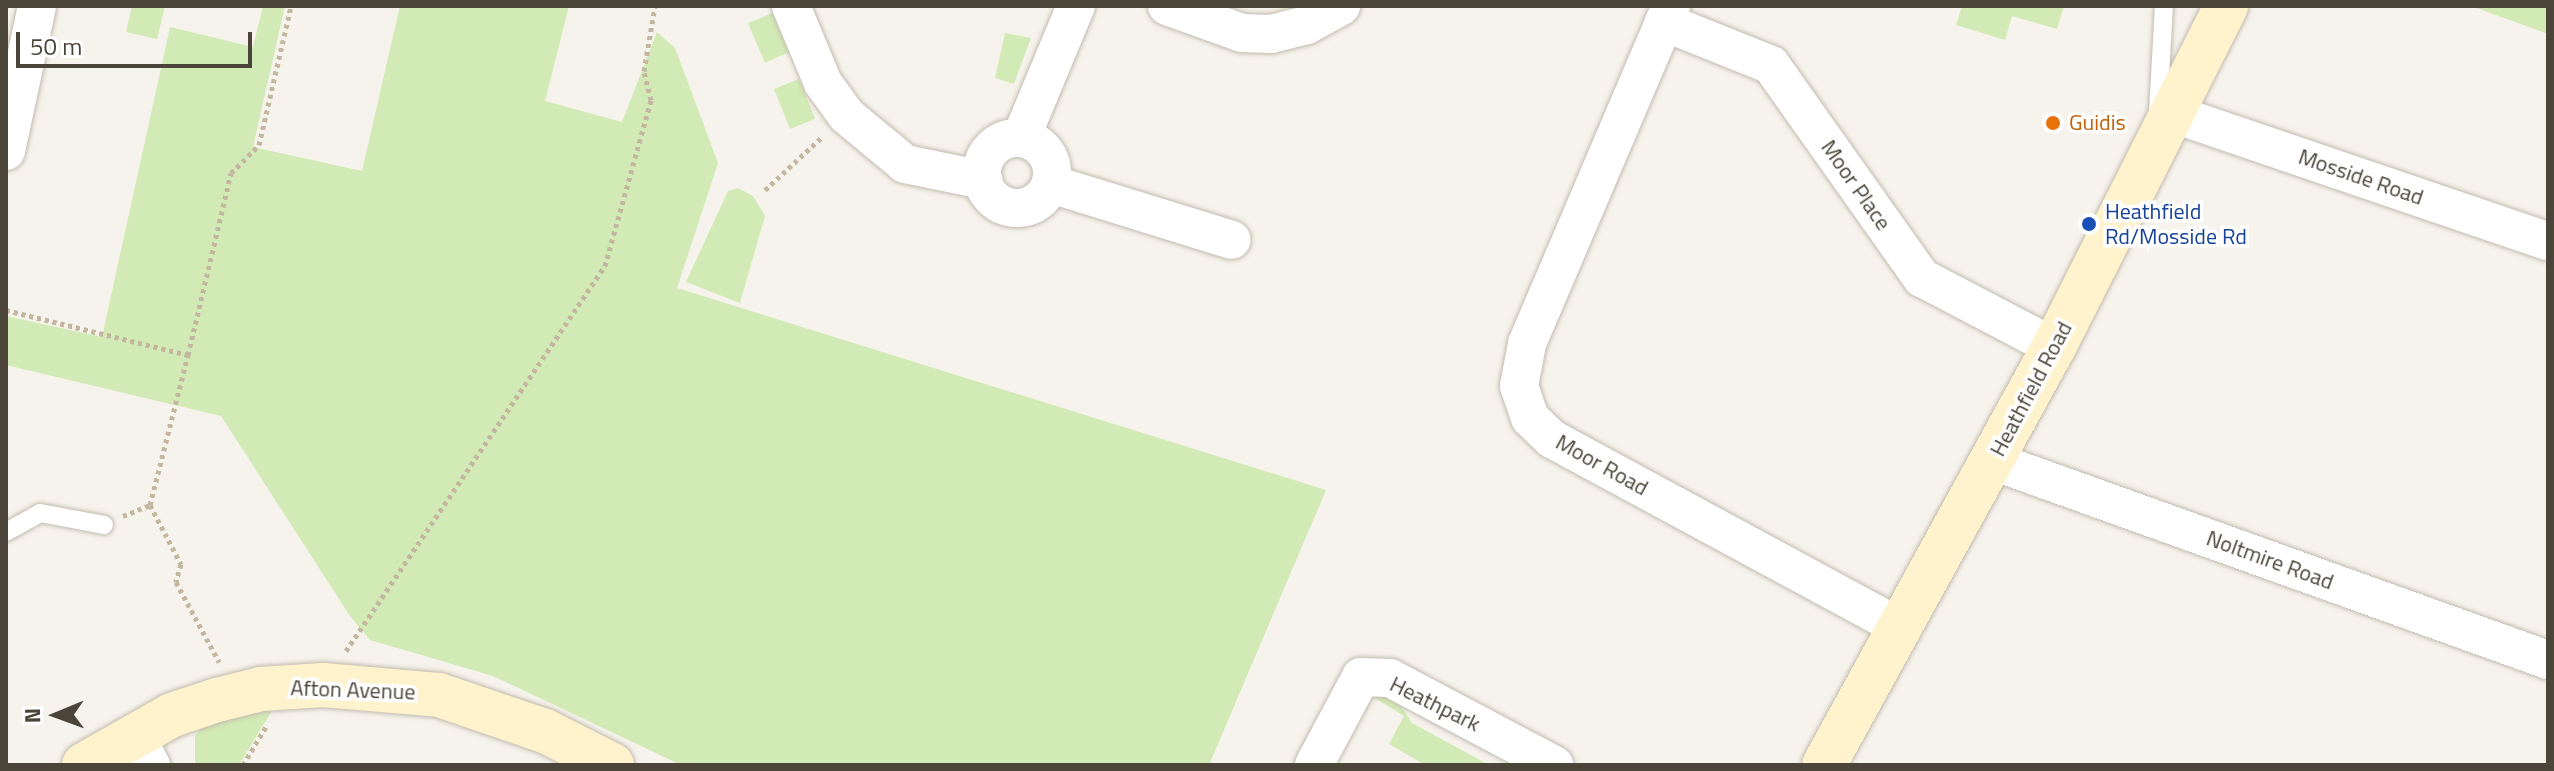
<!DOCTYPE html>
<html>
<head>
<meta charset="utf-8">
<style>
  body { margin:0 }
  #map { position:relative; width:2554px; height:771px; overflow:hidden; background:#f6f3ec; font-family:"Titillium Web",sans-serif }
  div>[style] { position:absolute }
  .green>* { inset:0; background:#d2eab5; transform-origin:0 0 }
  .path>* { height:5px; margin-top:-2.5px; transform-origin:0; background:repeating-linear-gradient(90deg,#c4b79f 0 4px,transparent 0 8px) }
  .roads { filter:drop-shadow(0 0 2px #c2bbae) drop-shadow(0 0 2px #c2bbae) }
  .lane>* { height:18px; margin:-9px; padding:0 9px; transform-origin:9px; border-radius:9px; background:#fff }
  .street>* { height:38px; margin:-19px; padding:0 19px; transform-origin:19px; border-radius:19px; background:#fff }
  .street>.ring { margin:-19px; padding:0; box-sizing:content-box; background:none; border:38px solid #fff; border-radius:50% }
  .secondary>* { height:44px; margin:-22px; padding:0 22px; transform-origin:22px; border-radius:22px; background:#fff3cd }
  .dots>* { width:22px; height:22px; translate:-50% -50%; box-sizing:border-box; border:4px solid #fff; border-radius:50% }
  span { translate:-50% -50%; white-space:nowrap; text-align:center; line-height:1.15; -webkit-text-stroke:7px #fff; paint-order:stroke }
  .food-label { font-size:22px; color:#c56008 }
  .left { translate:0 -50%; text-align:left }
  .street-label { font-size:22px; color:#4b4439 }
  .transit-label { font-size:22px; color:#164399 }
  .frame { position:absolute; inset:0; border:8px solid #4b4439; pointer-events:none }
  .north { position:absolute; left:16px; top:675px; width:80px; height:80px; -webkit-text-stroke:6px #fff; paint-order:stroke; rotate:269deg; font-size:22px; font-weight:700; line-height:32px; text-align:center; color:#4b4439 }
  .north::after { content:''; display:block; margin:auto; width:28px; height:36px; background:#4b4439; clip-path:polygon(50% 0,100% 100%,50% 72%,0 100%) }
  .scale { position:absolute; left:16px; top:32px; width:236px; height:36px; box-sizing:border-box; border:4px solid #4b4439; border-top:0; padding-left:10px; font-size:24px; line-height:28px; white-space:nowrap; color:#4b4439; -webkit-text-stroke:6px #fff; paint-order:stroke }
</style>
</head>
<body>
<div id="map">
  <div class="green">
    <i style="clip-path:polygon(132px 6px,165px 6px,157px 39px,126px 32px)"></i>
    <i style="clip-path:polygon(263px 6px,285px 6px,253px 147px,362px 171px,400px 6px,569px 6px,545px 101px,622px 122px,657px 32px,675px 48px,718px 163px,677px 288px,1326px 490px,1209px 765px,681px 765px,493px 676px,370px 640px,350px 616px,221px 416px,6px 365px,6px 316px,102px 337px,170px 27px,253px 47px)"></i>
    <i style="clip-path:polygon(1962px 6px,2064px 6px,2057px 29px,2012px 16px,2005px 40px,1956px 25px)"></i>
    <i style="clip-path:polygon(2471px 6px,2548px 6px,2548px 34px)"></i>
    <i style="left:772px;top:13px;width:43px;height:26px;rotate:67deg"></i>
    <i style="clip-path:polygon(1005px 33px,1031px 38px,1014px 84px,995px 78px)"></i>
    <i style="left:799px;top:79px;width:43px;height:27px;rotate:68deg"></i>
    <i style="clip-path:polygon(738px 188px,753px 196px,765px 216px,740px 303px,686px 282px,728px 191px)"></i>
    <i style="clip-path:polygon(1373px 697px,1384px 697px,1401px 706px,1412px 723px,1489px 765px,1425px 765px,1389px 744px,1404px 716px)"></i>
    <i style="clip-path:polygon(276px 704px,239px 765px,195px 765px,195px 736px,205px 722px)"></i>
  </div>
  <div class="path">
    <i style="left:765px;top:190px;width:78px;rotate:-42.9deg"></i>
    <i style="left:6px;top:310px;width:187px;rotate:13.9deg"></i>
    <i style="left:188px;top:355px;width:187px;rotate:-76.7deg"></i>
    <i style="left:231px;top:173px;width:40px;rotate:-45deg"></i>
    <i style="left:259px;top:145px;width:143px;rotate:-77deg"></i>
    <i style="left:150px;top:505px;width:155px;rotate:-75.8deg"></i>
    <i style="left:123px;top:516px;width:29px;rotate:-22deg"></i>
    <i style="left:150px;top:505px;width:67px;rotate:62.3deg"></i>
    <i style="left:181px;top:564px;width:19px;rotate:106deg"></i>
    <i style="left:176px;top:582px;width:91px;rotate:61.7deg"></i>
    <i style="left:346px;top:651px;width:464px;rotate:-56.1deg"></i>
    <i style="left:605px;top:266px;width:172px;rotate:-74.5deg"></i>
    <i style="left:651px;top:100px;width:30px;rotate:-104deg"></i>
    <i style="left:644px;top:71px;width:66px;rotate:-80.4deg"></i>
    <i style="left:243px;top:765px;width:47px;rotate:-59deg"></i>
  </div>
  <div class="roads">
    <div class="lane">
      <i style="left:2158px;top:112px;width:106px;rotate:-86.8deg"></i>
      <i style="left:6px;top:532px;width:39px;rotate:-29deg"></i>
      <i style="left:40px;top:513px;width:65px;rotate:10.6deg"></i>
    </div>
    <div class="street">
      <i style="left:791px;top:6px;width:83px;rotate:67.4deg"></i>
      <i style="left:823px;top:83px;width:39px;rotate:54deg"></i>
      <i style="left:846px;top:115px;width:77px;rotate:39.7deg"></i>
      <i style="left:905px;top:164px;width:80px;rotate:11.6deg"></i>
      <i style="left:1167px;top:6px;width:80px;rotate:19.8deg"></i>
      <i style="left:1242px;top:33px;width:29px;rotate:2deg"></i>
      <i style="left:1271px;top:34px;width:37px;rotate:-14deg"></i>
      <i style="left:1307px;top:25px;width:39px;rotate:-29deg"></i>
      <i style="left:1671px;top:6px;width:367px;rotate:113.1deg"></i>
      <i style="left:1527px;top:344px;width:43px;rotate:100.8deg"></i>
      <i style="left:1519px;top:386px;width:34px;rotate:71deg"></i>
      <i style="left:1530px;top:418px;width:30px;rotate:44deg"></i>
      <i style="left:1552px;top:439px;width:396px;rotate:28.4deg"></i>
      <i style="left:1664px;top:22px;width:115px;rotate:21.9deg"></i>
      <i style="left:1771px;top:65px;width:261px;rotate:54.7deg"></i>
      <i style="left:1922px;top:278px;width:149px;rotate:27.6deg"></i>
      <i style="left:2174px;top:114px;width:395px;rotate:18.8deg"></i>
      <i style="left:1021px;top:138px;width:143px;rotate:-67.4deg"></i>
      <i class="ring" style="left:982px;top:138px;width:32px;height:32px"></i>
      <i style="left:6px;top:151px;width:148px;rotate:-77.9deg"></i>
      <i style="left:1051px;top:184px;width:189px;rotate:17.2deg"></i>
      <i style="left:1993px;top:461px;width:590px;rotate:19.73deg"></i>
      <i style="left:135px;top:734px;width:35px;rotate:63deg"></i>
      <i style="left:1314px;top:765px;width:100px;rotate:-61.9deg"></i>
      <i style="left:1361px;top:677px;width:29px;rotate:2deg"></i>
      <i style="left:1390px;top:678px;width:186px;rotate:27.9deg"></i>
    </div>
    <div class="secondary">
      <i style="left:84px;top:765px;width:101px;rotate:-29.6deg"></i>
      <i style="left:172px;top:715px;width:47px;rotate:-18.4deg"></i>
      <i style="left:217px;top:700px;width:45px;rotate:-14deg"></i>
      <i style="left:261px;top:689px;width:62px;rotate:-3.7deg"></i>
      <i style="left:323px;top:685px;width:116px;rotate:4.9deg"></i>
      <i style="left:439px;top:695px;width:112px;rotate:18.8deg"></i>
      <i style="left:545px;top:731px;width:75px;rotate:26.9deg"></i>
      <i style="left:1824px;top:765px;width:477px;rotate:-61.2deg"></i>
      <i style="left:2054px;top:347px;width:382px;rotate:-63.2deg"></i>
    </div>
  </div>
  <div class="dots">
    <i style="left:2053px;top:123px;background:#e8710a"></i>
    <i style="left:2089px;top:224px;background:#1a4fb4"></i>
  </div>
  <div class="food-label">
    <span class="left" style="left:2069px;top:123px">Guidis</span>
  </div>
  <div class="street-label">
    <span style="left:2361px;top:177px;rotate:19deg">Mosside Road</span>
    <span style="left:1856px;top:185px;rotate:55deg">Moor Place</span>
    <span style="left:2031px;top:389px;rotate:-62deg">Heathfield Road</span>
    <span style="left:1602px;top:465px;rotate:29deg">Moor Road</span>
    <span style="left:2270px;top:560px;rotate:20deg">Noltmire Road</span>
    <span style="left:353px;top:690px;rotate:2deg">Afton Avenue</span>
    <span style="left:1435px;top:704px;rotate:26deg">Heathpark</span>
  </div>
  <div class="transit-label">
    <span class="left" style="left:2105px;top:224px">Heathfield<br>Rd/Mosside Rd</span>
  </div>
  <div class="frame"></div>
  <div class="north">N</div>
  <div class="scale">50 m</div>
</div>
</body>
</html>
